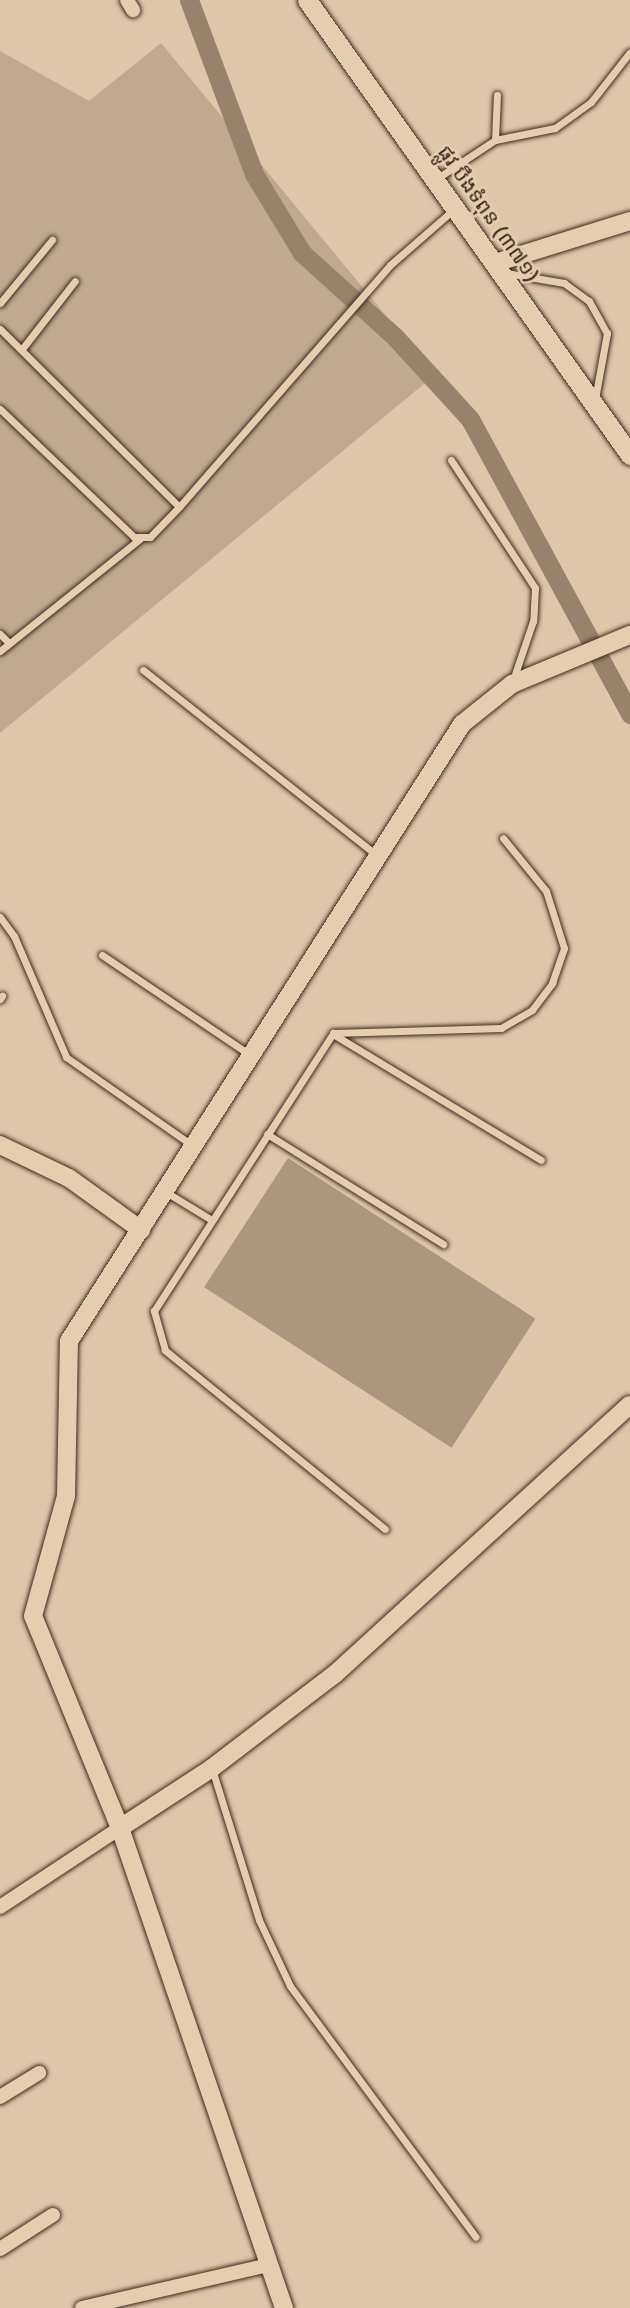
<!DOCTYPE html>
<html>
<head>
<meta charset="utf-8">
<style>
  body { margin:0 }
  #map { position:relative; width:630px; height:2308px; overflow:hidden; background:#dec7a8; font-family:"Balsamiq Sans","Noto Sans Khmer",sans-serif }
  div>[style] { position:absolute }
  .green>* { inset:0; background:#c0aa8f }
  .canal>* { height:19px; margin:-9.5px; padding:0 9.5px; transform-origin:9.5px; border-radius:9.5px; background:#97836c }
  .building>* { inset:0; background:#ab977e; transform-origin:0 0 }
  .roads { filter:drop-shadow(0 0 2px #3b2a1e) drop-shadow(0 0 2px #3b2a1e) }
  .service>* { height:7px; margin:-3.5px; padding:0 3.5px; transform-origin:3.5px; border-radius:3.5px; background:#e5ceae }
  .minor>* { height:14px; margin:-7px; padding:0 7px; transform-origin:7px; border-radius:7px; background:#e5ceae }
  .tertiary>* { height:18px; margin:-9px; padding:0 9px; transform-origin:9px; border-radius:9px; background:#e5ceae }
  .secondary>* { height:19px; margin:-9.5px; padding:0 9.5px; transform-origin:9.5px; border-radius:9.5px; background:#e5ceae }
  span { translate:-50% -50%; white-space:nowrap; text-align:center; line-height:1.15; -webkit-text-stroke:5px #e5ceae; paint-order:stroke }
  .street-label { font-size:21px; color:#3b2a1e }
</style>
</head>
<body>
<div id="map">
  <div class="green">
    <i style="clip-path:polygon(161px 43px,435px 375px,0 733px,0 51px,89px 101px)"></i>
  </div>
  <div class="canal">
    <i style="left:189px;top:0;width:186px;rotate:69.5deg"></i>
    <i style="left:254px;top:174px;width:92px;rotate:58.7deg"></i>
    <i style="left:302px;top:253px;width:125px;rotate:42.1deg"></i>
    <i style="left:395px;top:337px;width:111px;rotate:47.6deg"></i>
    <i style="left:470px;top:419px;width:336px;rotate:61.5deg"></i>
  </div>
  <div class="building">
    <i style="left:288px;top:1158px;width:295px;height:154px;rotate:33deg"></i>
  </div>
  <div class="roads">
    <div class="service">
      <i style="left:495px;top:140px;width:45px;rotate:-87.5deg"></i>
      <i style="left:436px;top:179px;width:71px;rotate:-33.5deg"></i>
      <i style="left:495px;top:140px;width:61px;rotate:-11.3deg"></i>
      <i style="left:555px;top:128px;width:44px;rotate:-35.8deg"></i>
      <i style="left:591px;top:102px;width:63px;rotate:-52deg"></i>
      <i style="left:506px;top:273px;width:59px;rotate:9.8deg"></i>
      <i style="left:564px;top:283px;width:31px;rotate:36deg"></i>
      <i style="left:589px;top:301px;width:37px;rotate:61deg"></i>
      <i style="left:607px;top:333px;width:67px;rotate:100.3deg"></i>
      <i style="left:0;top:303px;width:82px;rotate:-50.5deg"></i>
      <i style="left:0;top:329px;width:252px;rotate:44.8deg"></i>
      <i style="left:179px;top:507px;width:321px;rotate:-48.9deg"></i>
      <i style="left:390px;top:265px;width:82px;rotate:-41.1deg"></i>
      <i style="left:22px;top:349px;width:86px;rotate:-52.1deg"></i>
      <i style="left:0;top:409px;width:185px;rotate:43.7deg"></i>
      <i style="left:134px;top:537px;width:16px"></i>
      <i style="left:150px;top:537px;width:42px;rotate:-46deg"></i>
      <i style="left:451px;top:460px;width:153px;rotate:56.7deg"></i>
      <i style="left:535px;top:588px;width:33px;rotate:93deg"></i>
      <i style="left:533px;top:621px;width:62px;rotate:108.7deg"></i>
      <i style="left:0;top:634px;width:13px;rotate:45deg"></i>
      <i style="left:0;top:651px;width:179px;rotate:-38.7deg"></i>
      <i style="left:143px;top:670px;width:298px;rotate:38.4deg"></i>
      <i style="left:0;top:917px;width:24px;rotate:54deg"></i>
      <i style="left:14px;top:936px;width:132px;rotate:66.7deg"></i>
      <i style="left:66px;top:1057px;width:155px;rotate:35deg"></i>
      <i style="left:102px;top:955px;width:177px;rotate:34deg"></i>
      <i style="left:0;top:999px;width:4px;rotate:-56deg"></i>
      <i style="left:333px;top:1034px;width:243px;rotate:31.2deg"></i>
      <i style="left:267px;top:1134px;width:208px;rotate:32deg"></i>
      <i style="left:166px;top:1192px;width:52px;rotate:31.5deg"></i>
      <i style="left:385px;top:1529px;width:284px;rotate:-140.9deg"></i>
      <i style="left:165px;top:1350px;width:41px;rotate:-105.8deg"></i>
      <i style="left:154px;top:1311px;width:331px;rotate:-57.2deg"></i>
      <i style="left:333px;top:1033px;width:168px;rotate:-1.7deg"></i>
      <i style="left:501px;top:1028px;width:36px;rotate:-30deg"></i>
      <i style="left:532px;top:1010px;width:34px;rotate:-53deg"></i>
      <i style="left:552px;top:983px;width:37px;rotate:-71deg"></i>
      <i style="left:564px;top:948px;width:60px;rotate:-107.5deg"></i>
      <i style="left:546px;top:891px;width:68px;rotate:-129.1deg"></i>
      <i style="left:212px;top:1769px;width:158px;rotate:72.7deg"></i>
      <i style="left:259px;top:1920px;width:73px;rotate:64.8deg"></i>
      <i style="left:290px;top:1986px;width:312px;rotate:53.5deg"></i>
    </div>
    <div class="minor">
      <i style="left:127px;top:0;width:12px;rotate:59deg"></i>
      <i style="left:0;top:1907px;width:144px;rotate:-33.4deg"></i>
      <i style="left:0;top:2097px;width:46px;rotate:-31.6deg"></i>
      <i style="left:0;top:2249px;width:63px;rotate:-32.7deg"></i>
      <i style="left:82px;top:2308px;width:191px;rotate:-13deg"></i>
    </div>
    <div class="tertiary">
      <i style="left:495px;top:263px;width:141px;rotate:-17.3deg"></i>
      <i style="left:0;top:1145px;width:76px;rotate:25.6deg"></i>
      <i style="left:69px;top:1178px;width:89px;rotate:35.8deg"></i>
      <i style="left:120px;top:1828px;width:110px;rotate:-33.1deg"></i>
      <i style="left:212px;top:1768px;width:155px;rotate:-37.4deg"></i>
      <i style="left:335px;top:1674px;width:399px;rotate:-42.4deg"></i>
      <i style="left:284px;top:2308px;width:507px;rotate:-108.86deg"></i>
      <i style="left:120px;top:1828px;width:229px;rotate:-112.3deg"></i>
      <i style="left:33px;top:1616px;width:124px;rotate:-74.6deg"></i>
      <i style="left:66px;top:1496px;width:155px;rotate:-88.9deg"></i>
      <i style="left:69px;top:1341px;width:732px;rotate:-57.5deg"></i>
      <i style="left:462px;top:724px;width:64px;rotate:-38.7deg"></i>
      <i style="left:512px;top:684px;width:128px;rotate:-22.6deg"></i>
    </div>
    <div class="secondary">
      <i style="left:307px;top:0;width:558px;rotate:54.63deg"></i>
    </div>
  </div>
  <div class="street-label">
    <span style="left:488px;top:214px;rotate:55deg">ផ្លូវ បឹងទំពុន (៣៧១)</span>
  </div>
</div>
</body>
</html>
